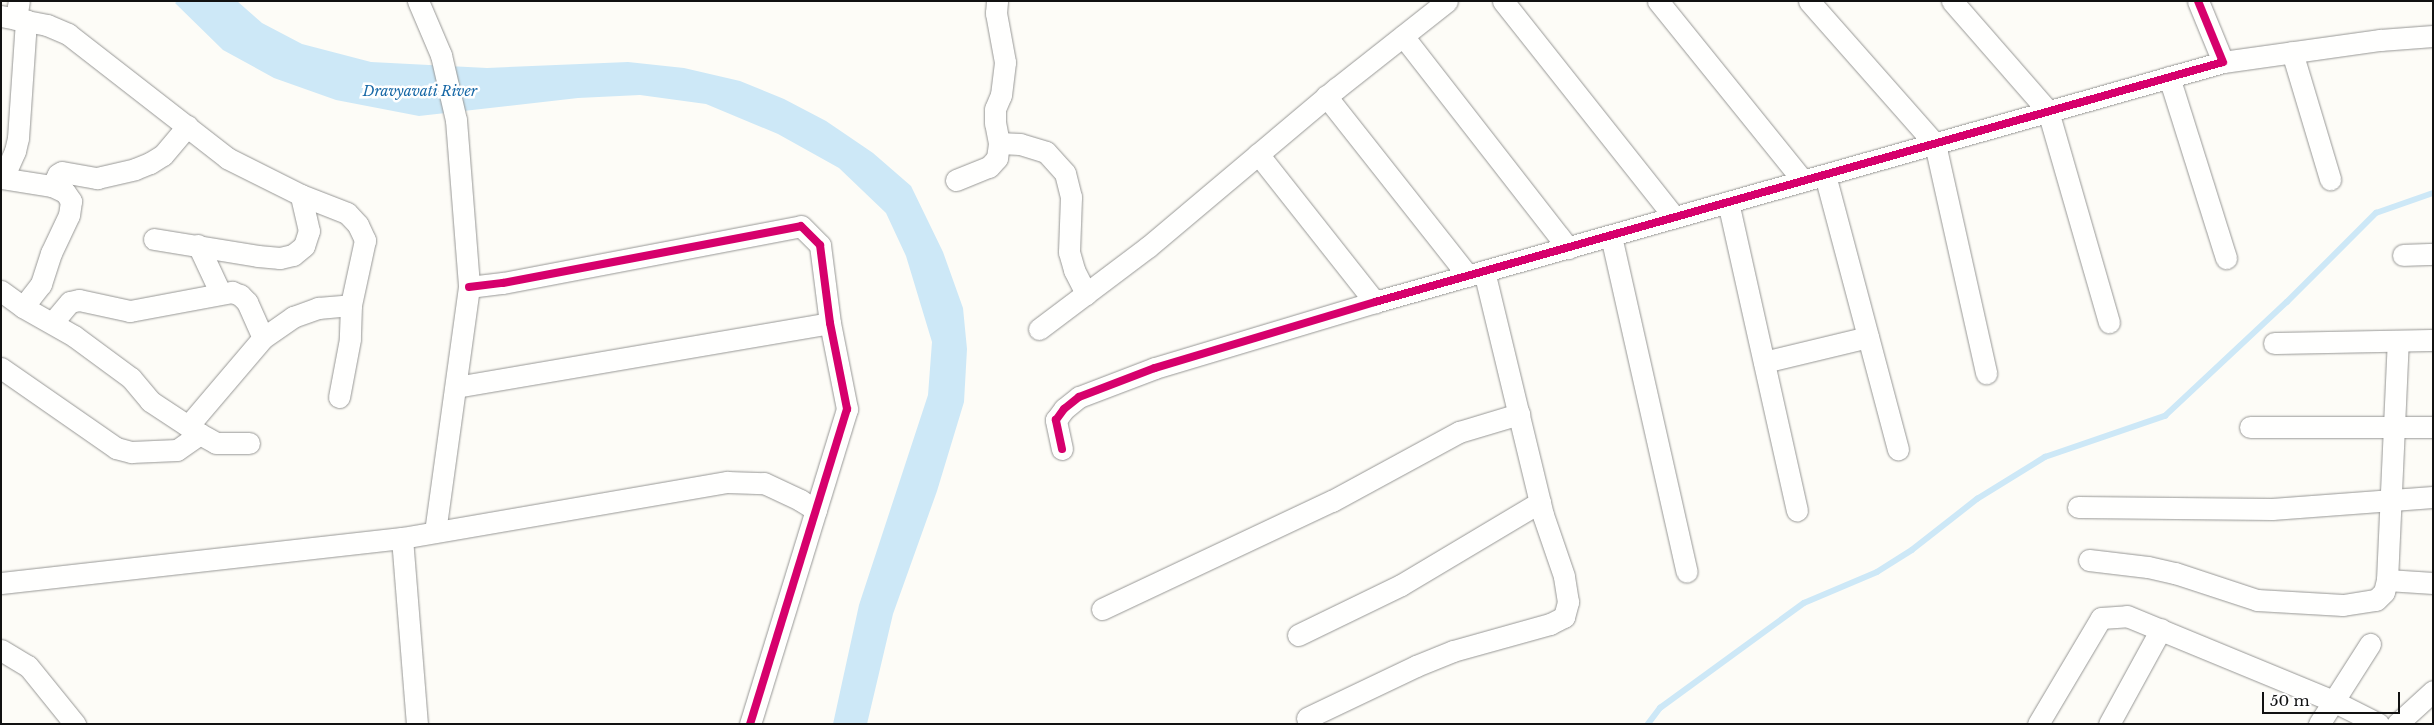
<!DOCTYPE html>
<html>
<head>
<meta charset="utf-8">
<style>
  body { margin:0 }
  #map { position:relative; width:2434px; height:725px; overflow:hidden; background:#fdfcf7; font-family:"Libre Baskerville",serif }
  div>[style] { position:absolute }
  .water>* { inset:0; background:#cde8f7 }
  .stream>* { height:5.5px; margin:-2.75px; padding:0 2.75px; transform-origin:2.75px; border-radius:2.75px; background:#cde8f7 }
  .roads { filter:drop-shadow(0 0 1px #979795) drop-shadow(0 0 1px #979795) }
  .street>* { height:21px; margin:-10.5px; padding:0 10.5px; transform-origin:10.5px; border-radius:10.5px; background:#fffffe }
  .cycleway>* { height:8px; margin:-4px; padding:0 4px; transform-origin:4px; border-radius:4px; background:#d6006c }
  span { translate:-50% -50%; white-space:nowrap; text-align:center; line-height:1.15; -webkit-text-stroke:5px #fff; paint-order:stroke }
  .water-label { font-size:14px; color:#1768a6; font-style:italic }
  .frame { position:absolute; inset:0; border:2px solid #111; pointer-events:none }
  .scale { position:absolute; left:2262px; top:692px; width:138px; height:22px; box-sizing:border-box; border:2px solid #111; border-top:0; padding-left:6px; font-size:15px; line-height:18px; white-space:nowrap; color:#111; -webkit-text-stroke:4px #fff; paint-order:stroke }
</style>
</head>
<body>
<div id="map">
  <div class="water">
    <i style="clip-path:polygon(178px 1px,237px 1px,262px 23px,302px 44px,371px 62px,487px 68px,628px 62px,684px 68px,740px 81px,784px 99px,826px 121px,873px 153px,911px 186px,943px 252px,963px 308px,967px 349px,964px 402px,937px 491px,893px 614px,867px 724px,833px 724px,859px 605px,928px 395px,932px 342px,906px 256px,886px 213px,839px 168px,778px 134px,706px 104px,640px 95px,578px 98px,419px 116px,336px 100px,274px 78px,223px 50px,175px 3px)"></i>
  </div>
  <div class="stream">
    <i style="left:1648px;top:724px;width:20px;rotate:-53deg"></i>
    <i style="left:1660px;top:708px;width:178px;rotate:-36.1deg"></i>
    <i style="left:1804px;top:603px;width:79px;rotate:-23deg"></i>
    <i style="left:1877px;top:572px;width:41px;rotate:-32.2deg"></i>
    <i style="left:1912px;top:550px;width:83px;rotate:-38.1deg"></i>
    <i style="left:1977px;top:499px;width:80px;rotate:-31.7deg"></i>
    <i style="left:2045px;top:457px;width:127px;rotate:-18.9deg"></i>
    <i style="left:2165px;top:416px;width:167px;rotate:-43.1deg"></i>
    <i style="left:2287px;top:302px;width:126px;rotate:-45deg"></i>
    <i style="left:2376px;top:213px;width:60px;rotate:-19.3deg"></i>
  </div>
  <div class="roads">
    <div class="street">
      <i style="left:418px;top:1px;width:59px;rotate:66.9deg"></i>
      <i style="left:441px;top:55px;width:67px;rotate:77deg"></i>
      <i style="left:456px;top:120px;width:168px;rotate:85.5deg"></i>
      <i style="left:469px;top:287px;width:247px;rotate:97.9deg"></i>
      <i style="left:1503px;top:1px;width:275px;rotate:51.6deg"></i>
      <i style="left:1658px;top:1px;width:231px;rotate:51.1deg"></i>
      <i style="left:1809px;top:1px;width:191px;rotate:48.6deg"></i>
      <i style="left:1935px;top:144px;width:235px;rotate:77.4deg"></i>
      <i style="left:1952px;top:1px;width:146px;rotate:48.9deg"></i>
      <i style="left:2048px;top:111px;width:220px;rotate:73.9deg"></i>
      <i style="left:1px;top:16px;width:47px;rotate:11.1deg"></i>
      <i style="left:47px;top:25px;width:23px;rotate:23deg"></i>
      <i style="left:68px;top:34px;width:202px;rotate:37.9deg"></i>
      <i style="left:227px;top:158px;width:83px;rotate:26.6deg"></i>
      <i style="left:301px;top:195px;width:49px;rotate:21.4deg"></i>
      <i style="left:347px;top:213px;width:16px;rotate:47deg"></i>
      <i style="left:358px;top:225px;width:17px;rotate:65deg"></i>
      <i style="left:365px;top:240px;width:66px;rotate:102.2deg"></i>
      <i style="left:351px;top:305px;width:34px;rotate:92deg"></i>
      <i style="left:350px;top:339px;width:59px;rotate:100.7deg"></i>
      <i style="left:16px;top:19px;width:18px;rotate:-81deg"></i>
      <i style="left:1403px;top:36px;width:269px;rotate:52.1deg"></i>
      <i style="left:2292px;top:52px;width:133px;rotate:73.3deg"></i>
      <i style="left:2223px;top:62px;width:159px;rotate:-8deg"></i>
      <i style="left:2380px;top:40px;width:53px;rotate:-4.3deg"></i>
      <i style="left:2169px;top:77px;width:190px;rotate:72.5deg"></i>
      <i style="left:1326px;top:96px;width:229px;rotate:51.7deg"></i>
      <i style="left:999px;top:143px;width:21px;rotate:3deg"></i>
      <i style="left:1020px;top:144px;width:27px;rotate:17deg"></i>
      <i style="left:1046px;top:152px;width:28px;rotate:48deg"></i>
      <i style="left:1065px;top:173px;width:25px;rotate:76deg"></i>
      <i style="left:1071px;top:197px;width:55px;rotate:92.1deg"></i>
      <i style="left:1069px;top:252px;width:19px;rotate:74deg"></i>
      <i style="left:1074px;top:270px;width:27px;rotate:63deg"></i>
      <i style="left:1258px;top:154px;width:189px;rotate:51.7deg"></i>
      <i style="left:1825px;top:175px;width:284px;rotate:75.1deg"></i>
      <i style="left:1px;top:178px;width:52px;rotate:8.9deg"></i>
      <i style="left:52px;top:186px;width:14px;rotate:25deg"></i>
      <i style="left:65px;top:192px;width:11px;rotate:56deg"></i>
      <i style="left:71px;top:201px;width:14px;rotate:98deg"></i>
      <i style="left:69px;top:215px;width:42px;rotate:115.3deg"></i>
      <i style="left:51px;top:253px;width:33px;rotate:108deg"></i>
      <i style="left:41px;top:284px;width:29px;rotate:128deg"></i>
      <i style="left:23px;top:307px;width:27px;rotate:-144deg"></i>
      <i style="left:3px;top:178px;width:30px;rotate:-66deg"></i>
      <i style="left:15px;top:151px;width:13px;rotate:-77deg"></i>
      <i style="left:18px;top:138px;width:118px;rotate:-86.1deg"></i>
      <i style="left:956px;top:180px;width:35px;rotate:-22deg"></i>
      <i style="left:989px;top:167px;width:12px;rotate:-48deg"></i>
      <i style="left:997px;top:158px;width:15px;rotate:-82deg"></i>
      <i style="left:999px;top:143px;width:20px;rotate:-101deg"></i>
      <i style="left:995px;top:123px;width:14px;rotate:-90deg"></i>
      <i style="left:995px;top:109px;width:15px;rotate:-67deg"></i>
      <i style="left:1001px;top:95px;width:33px;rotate:-83deg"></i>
      <i style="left:1005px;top:62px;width:50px;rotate:-100.4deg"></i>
      <i style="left:996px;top:13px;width:12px;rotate:-85deg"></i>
      <i style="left:52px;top:186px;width:13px;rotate:-63deg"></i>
      <i style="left:58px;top:174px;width:4px;rotate:-27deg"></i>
      <i style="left:62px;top:172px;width:36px;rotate:10deg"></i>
      <i style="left:97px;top:178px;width:39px;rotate:-13deg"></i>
      <i style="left:135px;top:169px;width:16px;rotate:-22deg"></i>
      <i style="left:150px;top:163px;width:15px;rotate:-32deg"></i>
      <i style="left:163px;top:155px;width:38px;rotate:-50deg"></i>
      <i style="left:1728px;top:202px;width:316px;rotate:77.4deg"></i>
      <i style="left:1611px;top:236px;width:344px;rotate:77.3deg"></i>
      <i style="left:154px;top:239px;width:105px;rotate:9.3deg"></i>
      <i style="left:258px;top:256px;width:22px;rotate:5deg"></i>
      <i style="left:280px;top:258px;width:13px;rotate:-13deg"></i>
      <i style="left:293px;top:255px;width:14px;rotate:-39deg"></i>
      <i style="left:304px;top:246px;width:16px;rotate:-72deg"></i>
      <i style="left:309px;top:231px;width:37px;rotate:-103deg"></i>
      <i style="left:198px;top:245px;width:52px;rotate:64.9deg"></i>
      <i style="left:2403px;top:255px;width:30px;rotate:-2deg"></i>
      <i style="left:469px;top:287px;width:34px;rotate:-7deg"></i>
      <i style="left:503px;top:283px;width:303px;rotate:-10.8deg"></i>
      <i style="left:801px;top:226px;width:27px;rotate:45deg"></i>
      <i style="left:820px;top:245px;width:79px;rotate:82.7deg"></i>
      <i style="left:830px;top:323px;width:88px;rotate:78.8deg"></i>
      <i style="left:847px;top:409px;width:330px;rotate:107.1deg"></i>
      <i style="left:23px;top:307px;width:59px;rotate:29.6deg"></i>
      <i style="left:74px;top:336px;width:71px;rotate:36.4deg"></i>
      <i style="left:131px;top:378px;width:30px;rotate:50deg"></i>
      <i style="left:150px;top:401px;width:60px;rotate:33.4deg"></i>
      <i style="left:200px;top:434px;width:18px;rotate:29deg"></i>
      <i style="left:216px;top:443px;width:33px"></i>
      <i style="left:53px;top:322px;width:26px;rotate:-50deg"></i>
      <i style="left:70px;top:302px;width:9px;rotate:-13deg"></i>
      <i style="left:79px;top:300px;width:52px;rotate:12.2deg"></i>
      <i style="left:130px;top:311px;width:104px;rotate:-10.6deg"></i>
      <i style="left:232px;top:292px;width:9px;rotate:21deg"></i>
      <i style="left:240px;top:295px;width:10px;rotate:45deg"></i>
      <i style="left:247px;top:302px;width:39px;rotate:66deg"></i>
      <i style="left:1039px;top:329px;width:136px;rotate:-37deg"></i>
      <i style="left:1148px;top:247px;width:247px;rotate:-40.1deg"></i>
      <i style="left:1337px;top:88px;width:140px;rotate:-38.3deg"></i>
      <i style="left:2274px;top:343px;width:159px;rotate:-1.1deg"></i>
      <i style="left:1764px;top:362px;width:107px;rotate:-13.5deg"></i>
      <i style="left:1px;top:368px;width:140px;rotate:34.8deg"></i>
      <i style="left:116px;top:448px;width:16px;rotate:15deg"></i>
      <i style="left:131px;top:452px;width:46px;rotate:-2.5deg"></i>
      <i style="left:177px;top:450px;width:28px;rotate:-35deg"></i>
      <i style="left:456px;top:387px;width:379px;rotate:-9.7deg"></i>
      <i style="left:188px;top:426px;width:116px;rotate:-49.6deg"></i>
      <i style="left:263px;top:338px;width:37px;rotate:-35deg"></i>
      <i style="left:293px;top:317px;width:27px;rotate:-20deg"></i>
      <i style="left:318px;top:308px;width:33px;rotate:-5deg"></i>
      <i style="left:2250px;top:427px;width:183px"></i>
      <i style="left:1062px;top:449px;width:30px;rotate:-102deg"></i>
      <i style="left:1056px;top:420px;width:14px;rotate:-54deg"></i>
      <i style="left:1064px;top:409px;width:19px;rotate:-39deg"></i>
      <i style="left:1079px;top:397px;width:81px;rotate:-20.9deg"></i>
      <i style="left:1155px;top:368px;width:230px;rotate:-16.7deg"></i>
      <i style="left:1375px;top:302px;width:881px;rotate:-15.8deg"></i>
      <i style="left:2223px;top:62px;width:66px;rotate:-112.3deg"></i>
      <i style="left:2078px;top:507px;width:194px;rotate:0.6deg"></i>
      <i style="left:2272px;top:509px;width:161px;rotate:-4.3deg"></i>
      <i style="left:402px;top:538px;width:187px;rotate:85.4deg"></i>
      <i style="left:2089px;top:560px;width:59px;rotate:6.8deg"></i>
      <i style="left:2148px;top:567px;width:28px;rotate:13deg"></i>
      <i style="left:2175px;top:573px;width:86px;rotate:18.2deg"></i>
      <i style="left:2257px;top:600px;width:86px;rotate:3.3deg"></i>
      <i style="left:2343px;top:605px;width:33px;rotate:-9deg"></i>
      <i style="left:2376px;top:600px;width:11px;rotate:-45deg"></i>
      <i style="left:2384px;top:592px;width:12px;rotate:-76deg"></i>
      <i style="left:2387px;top:580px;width:239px;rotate:-87.4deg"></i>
      <i style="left:2387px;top:580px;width:46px;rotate:3.7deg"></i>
      <i style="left:1px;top:583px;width:404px;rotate:-6.4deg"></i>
      <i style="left:402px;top:538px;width:330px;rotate:-9.8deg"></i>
      <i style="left:727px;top:482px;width:37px;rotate:2deg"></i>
      <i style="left:764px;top:483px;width:40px;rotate:25deg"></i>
      <i style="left:800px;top:500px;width:19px;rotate:32deg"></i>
      <i style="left:1102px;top:609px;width:254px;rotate:-25.2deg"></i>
      <i style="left:1332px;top:501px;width:145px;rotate:-28.5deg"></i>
      <i style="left:1459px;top:432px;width:63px;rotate:-16.7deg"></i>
      <i style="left:1298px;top:635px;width:114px;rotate:-25.9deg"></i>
      <i style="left:1401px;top:585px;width:162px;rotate:-30.8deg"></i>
      <i style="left:1px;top:650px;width:31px;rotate:31deg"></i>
      <i style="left:28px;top:666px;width:75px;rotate:51deg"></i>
      <i style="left:1307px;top:718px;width:121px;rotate:-25.5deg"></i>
      <i style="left:1416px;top:666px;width:40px;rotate:-22deg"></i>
      <i style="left:1453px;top:651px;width:101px;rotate:-15.6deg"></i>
      <i style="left:1550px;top:624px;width:16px;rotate:-27deg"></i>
      <i style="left:1564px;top:617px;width:16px;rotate:-75deg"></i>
      <i style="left:1568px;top:602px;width:26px;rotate:-99deg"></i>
      <i style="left:1564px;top:576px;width:65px;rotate:-109deg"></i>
      <i style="left:1543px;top:515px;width:251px;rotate:-103.6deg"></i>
      <i style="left:2038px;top:724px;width:123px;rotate:-59.3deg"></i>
      <i style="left:2101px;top:618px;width:26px;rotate:-4deg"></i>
      <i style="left:2127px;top:616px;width:223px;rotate:22.4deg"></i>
      <i style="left:2333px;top:701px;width:51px;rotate:26.6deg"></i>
      <i style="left:2109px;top:724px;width:108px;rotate:-61.3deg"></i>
      <i style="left:2319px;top:724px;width:95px;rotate:-57.5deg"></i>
      <i style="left:2397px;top:724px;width:49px;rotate:-42.5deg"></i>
    </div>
  </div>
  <div class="cycleway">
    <i style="left:469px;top:287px;width:34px;rotate:-7deg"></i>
    <i style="left:503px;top:283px;width:303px;rotate:-10.8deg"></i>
    <i style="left:801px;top:226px;width:27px;rotate:45deg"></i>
    <i style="left:820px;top:245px;width:79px;rotate:82.7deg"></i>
    <i style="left:830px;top:323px;width:88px;rotate:78.8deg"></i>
    <i style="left:847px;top:409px;width:330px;rotate:107.1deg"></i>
    <i style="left:1062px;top:449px;width:30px;rotate:-102deg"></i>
    <i style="left:1056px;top:420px;width:14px;rotate:-54deg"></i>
    <i style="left:1064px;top:409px;width:19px;rotate:-39deg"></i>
    <i style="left:1079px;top:397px;width:81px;rotate:-20.9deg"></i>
    <i style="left:1155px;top:368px;width:230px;rotate:-16.7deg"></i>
    <i style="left:1375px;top:302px;width:881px;rotate:-15.8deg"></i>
    <i style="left:2223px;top:62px;width:66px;rotate:-112.3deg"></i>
  </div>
  <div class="water-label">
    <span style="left:420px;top:91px">Dravyavati River</span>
  </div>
  <div class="frame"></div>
  <div class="scale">50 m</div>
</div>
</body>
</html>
